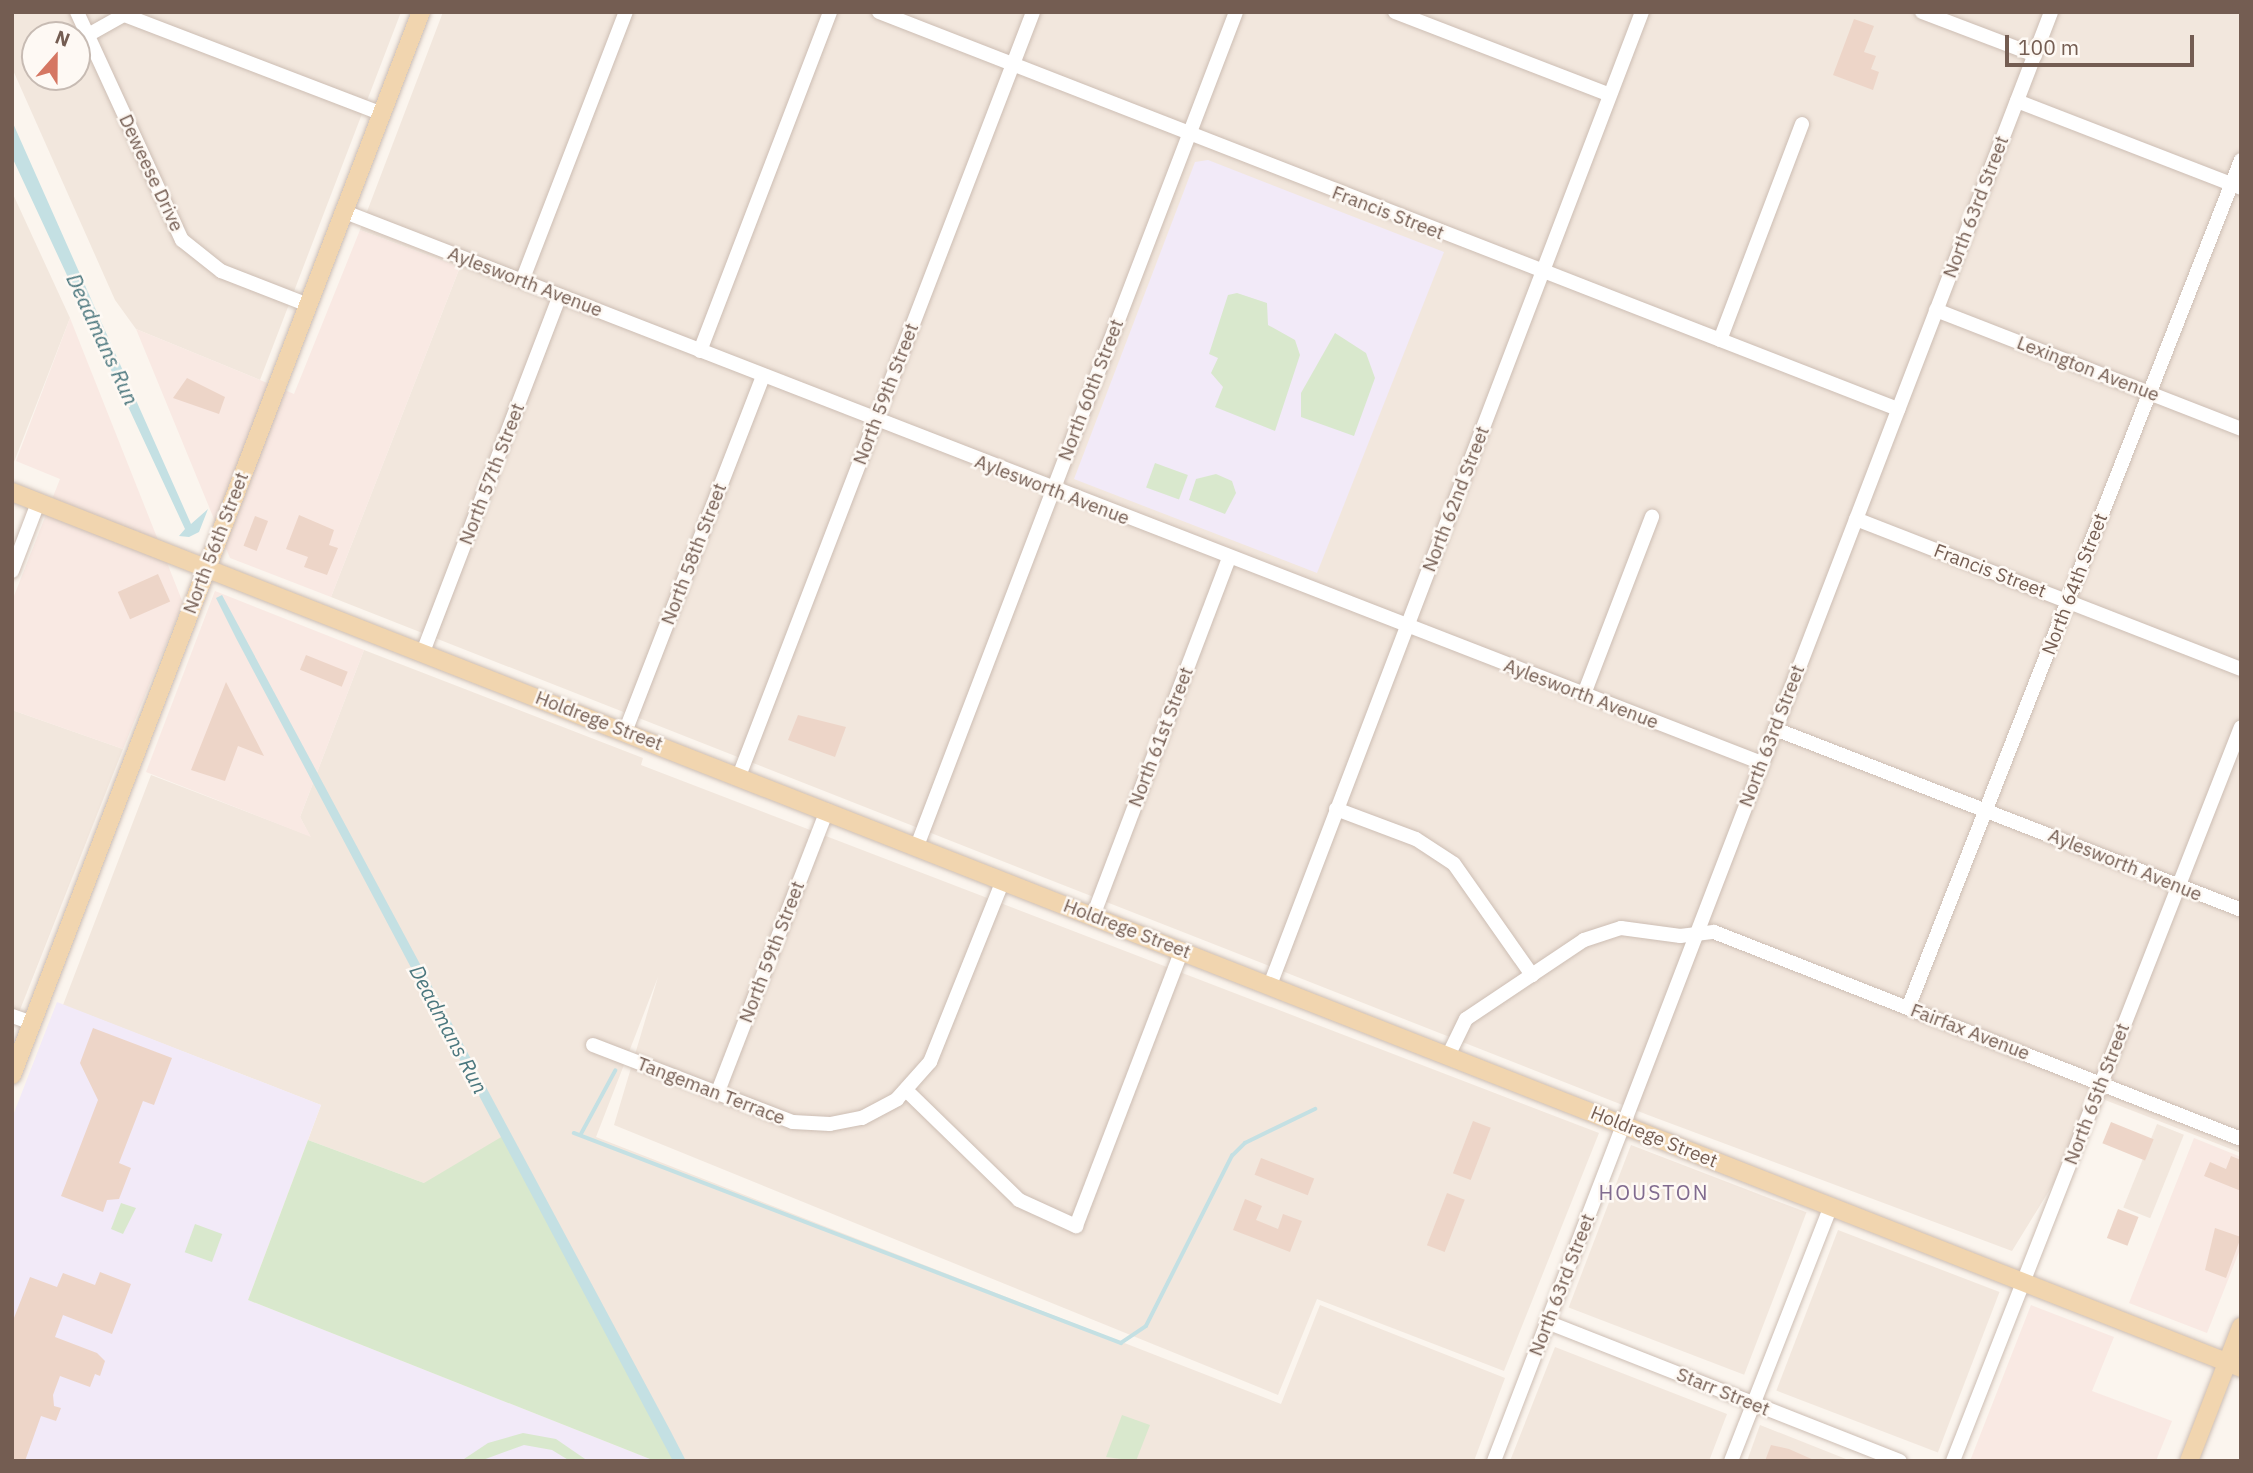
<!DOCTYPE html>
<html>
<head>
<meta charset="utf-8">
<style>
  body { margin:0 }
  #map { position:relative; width:2253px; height:1473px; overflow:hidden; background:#fbf5ee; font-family:"IBM Plex Sans",sans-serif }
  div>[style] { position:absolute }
  .residential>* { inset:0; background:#f2e7dd; transform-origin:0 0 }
  .commercial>* { inset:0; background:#f9e9e3 }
  .education>* { inset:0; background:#f2eaf8 }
  .green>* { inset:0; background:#d9e8cd; transform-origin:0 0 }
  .water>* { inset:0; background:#c4e0e3 }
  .stream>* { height:3.5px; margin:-1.75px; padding:0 1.75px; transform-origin:1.75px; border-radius:1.75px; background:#c4e0e3 }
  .building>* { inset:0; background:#edd5c8; transform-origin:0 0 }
  .roads { filter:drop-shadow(0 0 2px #cdbeb4) drop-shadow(0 0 2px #cdbeb4) }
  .minor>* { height:14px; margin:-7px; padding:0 7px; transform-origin:7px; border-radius:7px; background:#fff }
  .major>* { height:18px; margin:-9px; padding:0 9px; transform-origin:9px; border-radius:9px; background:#f1d5af }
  span { translate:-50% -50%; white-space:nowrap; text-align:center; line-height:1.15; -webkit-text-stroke:5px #fef9f4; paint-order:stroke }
  .street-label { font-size:19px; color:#745d52 }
  .water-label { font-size:21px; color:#4b777e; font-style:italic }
  .neighbourhood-label { font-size:21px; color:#816b8f; letter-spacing:2px }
  .frame { position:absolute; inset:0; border:14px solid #745d52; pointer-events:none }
  .north { position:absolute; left:21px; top:21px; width:70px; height:70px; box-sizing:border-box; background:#fef9f4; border:2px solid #c7bbb3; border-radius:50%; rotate:21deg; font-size:19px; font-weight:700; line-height:28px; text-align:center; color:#745d52 }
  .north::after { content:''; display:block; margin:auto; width:24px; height:32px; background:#d57763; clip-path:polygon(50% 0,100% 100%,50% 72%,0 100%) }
  .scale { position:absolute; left:2005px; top:35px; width:189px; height:32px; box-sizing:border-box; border:4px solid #745d52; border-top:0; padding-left:9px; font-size:21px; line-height:24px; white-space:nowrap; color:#745d52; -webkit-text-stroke:5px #fef9f4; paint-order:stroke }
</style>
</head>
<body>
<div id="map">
  <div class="residential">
    <i style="clip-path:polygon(evenodd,12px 12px,401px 12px,260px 380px,136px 329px,115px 300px,12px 68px,12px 12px,35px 35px,77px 35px,77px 77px,35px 77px,35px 35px)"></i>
    <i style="clip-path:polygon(443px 12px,2241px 12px,2241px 1153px,2105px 1100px,2012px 1251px,1648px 1115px,331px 597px,460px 267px,360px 230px)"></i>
    <i style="clip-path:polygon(12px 192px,70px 318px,12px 467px)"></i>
    <i style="clip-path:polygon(364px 650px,643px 758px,641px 765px,1599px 1133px,1504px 1371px,1317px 1299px,1278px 1395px,614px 1125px,658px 977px,596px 1137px,1281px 1404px,1320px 1305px,1505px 1378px,1474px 1461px,680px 1461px,424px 1183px,308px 1140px,321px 1105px,63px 1005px,151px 775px,310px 836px,300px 817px)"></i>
    <i style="clip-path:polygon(12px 710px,123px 749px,12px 1030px)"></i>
    <i style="left:2157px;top:1124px;width:29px;height:90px;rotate:22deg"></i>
    <i style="left:1631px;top:1145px;width:188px;height:174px;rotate:21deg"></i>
    <i style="left:1838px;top:1230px;width:173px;height:172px;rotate:21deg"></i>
    <i style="clip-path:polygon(1555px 1347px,1727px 1414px,1709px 1461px,1510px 1461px)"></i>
    <i style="clip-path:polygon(1760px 1425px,1851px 1461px,1747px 1461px)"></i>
  </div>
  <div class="commercial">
    <i style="clip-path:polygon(360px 230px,460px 267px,331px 597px,230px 558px,136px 329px,294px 394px)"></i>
    <i style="clip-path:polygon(70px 318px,183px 603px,123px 749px,12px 710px,12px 601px,60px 479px,16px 461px)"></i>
    <i style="clip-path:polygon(215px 591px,364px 650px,300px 817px,311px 837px,146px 772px)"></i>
    <i style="clip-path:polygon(2194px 1138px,2241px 1157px,2241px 1247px,2207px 1333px,2129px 1303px)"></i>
    <i style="clip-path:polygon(2031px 1305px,2114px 1337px,2092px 1391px,2172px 1421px,2156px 1461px,1970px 1461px)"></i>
  </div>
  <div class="education">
    <i style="clip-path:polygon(1208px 160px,1444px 252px,1317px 573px,1074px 479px,1195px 162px)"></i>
    <i style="clip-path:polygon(57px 1002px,321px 1105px,248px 1300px,655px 1461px,12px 1461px,12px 1118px)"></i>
  </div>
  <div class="green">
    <i style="clip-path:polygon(1237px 293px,1267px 303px,1268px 325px,1295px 340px,1300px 355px,1275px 431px,1215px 407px,1223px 387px,1211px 373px,1218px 358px,1209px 354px,1228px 295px)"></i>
    <i style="clip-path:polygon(1335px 333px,1366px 353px,1375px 378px,1354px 436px,1301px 417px,1301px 393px)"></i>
    <i style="left:1155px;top:463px;width:35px;height:26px;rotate:20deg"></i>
    <i style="clip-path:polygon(1216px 474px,1232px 481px,1236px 493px,1225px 514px,1189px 500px,1196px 479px)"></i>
    <i style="clip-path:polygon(508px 1133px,680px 1461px,655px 1461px,248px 1300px,308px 1140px,424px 1183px)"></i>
    <i style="clip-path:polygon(121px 1203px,136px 1208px,123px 1234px,111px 1229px)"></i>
    <i style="left:195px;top:1224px;width:29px;height:30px;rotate:20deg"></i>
    <i style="clip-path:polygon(1122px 1415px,1150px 1425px,1136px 1461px,1106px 1457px)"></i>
    <i style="clip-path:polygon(523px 1433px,556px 1439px,588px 1461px,570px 1461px,552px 1450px,524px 1445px,480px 1461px,461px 1461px,488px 1443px)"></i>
  </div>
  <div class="water">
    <i style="clip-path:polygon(12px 121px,191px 524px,208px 509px,199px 532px,189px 537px,179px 536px,185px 529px,12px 157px)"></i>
    <i style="clip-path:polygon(222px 595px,670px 1430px,686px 1461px,673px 1461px,236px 638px,216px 598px)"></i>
  </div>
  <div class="stream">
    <i style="left:574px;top:1133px;width:586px;rotate:21deg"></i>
    <i style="left:1121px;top:1343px;width:30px;rotate:-34deg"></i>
    <i style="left:1146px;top:1326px;width:191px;rotate:-63.2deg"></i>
    <i style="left:1232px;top:1156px;width:18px;rotate:-45deg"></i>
    <i style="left:1245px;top:1143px;width:78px;rotate:-25.9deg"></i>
    <i style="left:581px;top:1134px;width:72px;rotate:-61.6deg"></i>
  </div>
  <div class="building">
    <i style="clip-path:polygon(1854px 19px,1874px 26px,1864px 52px,1876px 56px,1871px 69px,1879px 72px,1873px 90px,1833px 75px)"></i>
    <i style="clip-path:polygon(187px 378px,225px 397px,219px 414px,173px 398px)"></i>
    <i style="clip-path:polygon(299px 515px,334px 530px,329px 545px,338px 548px,327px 575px,304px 567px,308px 557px,286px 549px)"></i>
    <i style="left:255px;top:516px;width:14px;height:32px;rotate:21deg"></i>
    <i style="left:158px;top:574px;width:30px;height:44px;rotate:66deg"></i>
    <i style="left:306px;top:655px;width:45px;height:16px;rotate:22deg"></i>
    <i style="clip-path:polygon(226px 682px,264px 756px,238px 746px,225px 781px,191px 770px)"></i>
    <i style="clip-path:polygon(798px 715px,846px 727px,835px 757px,788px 740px)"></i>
    <i style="clip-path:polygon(93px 1028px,172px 1058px,154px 1105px,143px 1101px,119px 1163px,131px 1168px,119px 1199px,107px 1200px,103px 1212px,61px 1196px,98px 1100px,80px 1063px)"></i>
    <i style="left:1473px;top:1121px;width:19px;height:56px;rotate:21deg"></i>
    <i style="left:2111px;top:1122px;width:46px;height:23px;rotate:22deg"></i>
    <i style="clip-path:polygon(2231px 1156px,2241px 1160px,2241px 1191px,2204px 1176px,2210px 1162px,2226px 1169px)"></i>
    <i style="left:1261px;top:1158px;width:57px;height:18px;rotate:21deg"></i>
    <i style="left:1447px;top:1193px;width:19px;height:56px;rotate:21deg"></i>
    <i style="clip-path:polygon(1245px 1199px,1262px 1206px,1256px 1220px,1278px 1229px,1283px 1214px,1302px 1221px,1290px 1252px,1233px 1230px)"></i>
    <i style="left:2118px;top:1209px;width:22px;height:31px;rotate:21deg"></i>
    <i style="clip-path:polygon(2215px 1228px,2241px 1237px,2226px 1278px,2205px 1270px)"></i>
    <i style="clip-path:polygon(100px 1272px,131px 1284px,112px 1334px,63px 1315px,55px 1337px,97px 1353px,105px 1361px,100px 1376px,95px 1374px,90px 1387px,60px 1376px,53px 1395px,54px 1406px,61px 1408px,56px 1421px,41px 1416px,25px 1461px,12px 1461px,12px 1323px,30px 1277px,57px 1287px,63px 1273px,95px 1285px)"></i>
    <i style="clip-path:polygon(1771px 1445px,1789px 1449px,1816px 1461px,1765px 1461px)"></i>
  </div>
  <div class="roads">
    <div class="minor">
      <i style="left:77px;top:12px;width:251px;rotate:65.3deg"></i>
      <i style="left:182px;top:240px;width:50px;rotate:38.5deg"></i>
      <i style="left:221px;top:271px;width:93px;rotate:21.3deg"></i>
      <i style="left:879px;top:12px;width:1094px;rotate:21.29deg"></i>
      <i style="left:1395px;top:12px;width:230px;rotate:21.1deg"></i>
      <i style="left:1922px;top:12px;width:121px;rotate:20.8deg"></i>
      <i style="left:127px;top:16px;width:273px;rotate:21deg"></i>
      <i style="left:88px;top:35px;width:47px;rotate:-29.3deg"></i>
      <i style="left:2017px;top:101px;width:240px;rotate:21.2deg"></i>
      <i style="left:345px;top:212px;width:1520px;rotate:21.25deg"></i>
      <i style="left:522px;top:281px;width:288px;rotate:-68.9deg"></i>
      <i style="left:1936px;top:310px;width:327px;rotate:21.3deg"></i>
      <i style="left:1720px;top:340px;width:231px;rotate:-69.2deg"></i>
      <i style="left:700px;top:351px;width:363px;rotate:-69deg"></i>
      <i style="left:1856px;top:519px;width:413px;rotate:21.3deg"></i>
      <i style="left:12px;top:571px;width:73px;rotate:-69.1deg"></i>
      <i style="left:423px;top:652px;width:381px;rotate:-69deg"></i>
      <i style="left:1584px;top:694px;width:190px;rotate:-69deg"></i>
      <i style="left:1775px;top:729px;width:500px;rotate:21.2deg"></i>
      <i style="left:625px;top:732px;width:382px;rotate:-68.8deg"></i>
      <i style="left:739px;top:776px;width:819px;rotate:-68.95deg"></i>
      <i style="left:1336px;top:809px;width:85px;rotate:20.6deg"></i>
      <i style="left:1416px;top:839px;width:45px;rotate:33.3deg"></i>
      <i style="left:1454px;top:864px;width:136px;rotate:54.9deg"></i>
      <i style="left:917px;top:846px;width:893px;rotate:-69.07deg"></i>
      <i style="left:1093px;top:916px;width:383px;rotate:-69.2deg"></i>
      <i style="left:1270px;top:985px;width:1042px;rotate:-69.08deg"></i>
      <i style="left:1908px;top:1008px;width:911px;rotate:-68.56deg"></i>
      <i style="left:12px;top:1016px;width:21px;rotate:19deg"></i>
      <i style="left:593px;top:1045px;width:214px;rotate:21.1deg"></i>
      <i style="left:793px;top:1122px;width:37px;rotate:3deg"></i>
      <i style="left:830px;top:1124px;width:33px;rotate:-11deg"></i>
      <i style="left:862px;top:1118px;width:40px;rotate:-28deg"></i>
      <i style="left:897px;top:1099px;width:50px;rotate:-48.3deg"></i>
      <i style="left:930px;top:1062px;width:196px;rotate:-68.1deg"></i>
      <i style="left:1448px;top:1056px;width:41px;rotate:-64.1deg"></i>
      <i style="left:1466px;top:1019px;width:142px;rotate:-33.8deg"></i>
      <i style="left:1584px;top:940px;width:39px;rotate:-18deg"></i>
      <i style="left:1621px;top:928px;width:60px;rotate:7.7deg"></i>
      <i style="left:1680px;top:936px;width:34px;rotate:-7deg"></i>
      <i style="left:1714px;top:932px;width:566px;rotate:21.44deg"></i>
      <i style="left:907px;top:1091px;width:156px;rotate:44.2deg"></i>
      <i style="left:1019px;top:1200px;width:63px;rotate:24.5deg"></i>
      <i style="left:1076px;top:1226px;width:296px;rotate:-69deg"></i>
      <i style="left:717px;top:1094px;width:304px;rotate:-68.8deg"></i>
      <i style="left:1547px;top:1322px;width:379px;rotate:21.5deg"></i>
      <i style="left:1494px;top:1461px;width:1552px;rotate:-68.97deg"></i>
      <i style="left:1731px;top:1461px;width:274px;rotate:-68.6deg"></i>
      <i style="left:1953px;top:1461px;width:788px;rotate:-68.58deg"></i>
    </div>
    <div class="major">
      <i style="left:12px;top:492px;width:2395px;rotate:21.45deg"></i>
      <i style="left:12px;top:1075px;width:1139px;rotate:-68.96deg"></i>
      <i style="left:2189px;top:1461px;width:144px;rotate:-68.8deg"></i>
    </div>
  </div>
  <div class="street-label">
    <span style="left:151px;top:173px;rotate:65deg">Deweese Drive</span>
    <span style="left:1976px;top:207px;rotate:-69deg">North 63rd Street</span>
    <span style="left:1388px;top:213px;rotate:21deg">Francis Street</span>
    <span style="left:525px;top:282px;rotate:21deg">Aylesworth Avenue</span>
    <span style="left:2088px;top:369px;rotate:21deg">Lexington Avenue</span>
    <span style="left:1091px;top:390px;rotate:-69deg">North 60th Street</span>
    <span style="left:886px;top:394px;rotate:-69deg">North 59th Street</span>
    <span style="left:492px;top:474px;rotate:-69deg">North 57th Street</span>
    <span style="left:1052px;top:490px;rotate:21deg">Aylesworth Avenue</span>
    <span style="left:1456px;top:499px;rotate:-69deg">North 62nd Street</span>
    <span style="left:216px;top:543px;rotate:-69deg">North 56th Street</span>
    <span style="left:694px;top:554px;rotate:-69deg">North 58th Street</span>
    <span style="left:1990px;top:571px;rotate:21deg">Francis Street</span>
    <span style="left:2075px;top:584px;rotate:-69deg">North 64th Street</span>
    <span style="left:1581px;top:694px;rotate:21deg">Aylesworth Avenue</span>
    <span style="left:599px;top:721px;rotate:21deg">Holdrege Street</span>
    <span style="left:1772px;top:736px;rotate:-69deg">North 63rd Street</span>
    <span style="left:1161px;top:737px;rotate:-69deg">North 61st Street</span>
    <span style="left:2125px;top:865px;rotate:22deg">Aylesworth Avenue</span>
    <span style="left:1127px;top:929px;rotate:21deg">Holdrege Street</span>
    <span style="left:772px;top:952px;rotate:-69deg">North 59th Street</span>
    <span style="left:1970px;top:1032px;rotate:21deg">Fairfax Avenue</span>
    <span style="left:711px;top:1091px;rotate:21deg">Tangeman Terrace</span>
    <span style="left:2097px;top:1094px;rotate:-69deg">North 65th Street</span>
    <span style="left:1654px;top:1137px;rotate:22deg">Holdrege Street</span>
    <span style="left:1562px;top:1285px;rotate:-69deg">North 63rd Street</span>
    <span style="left:1723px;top:1392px;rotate:22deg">Starr Street</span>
  </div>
  <div class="water-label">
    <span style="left:103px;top:339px;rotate:65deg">Deadmans Run</span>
    <span style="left:449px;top:1029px;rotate:62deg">Deadmans Run</span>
  </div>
  <div class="neighbourhood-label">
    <span style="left:1654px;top:1192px">HOUSTON</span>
  </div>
  <div class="frame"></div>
  <div class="north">N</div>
  <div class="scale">100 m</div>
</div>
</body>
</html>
